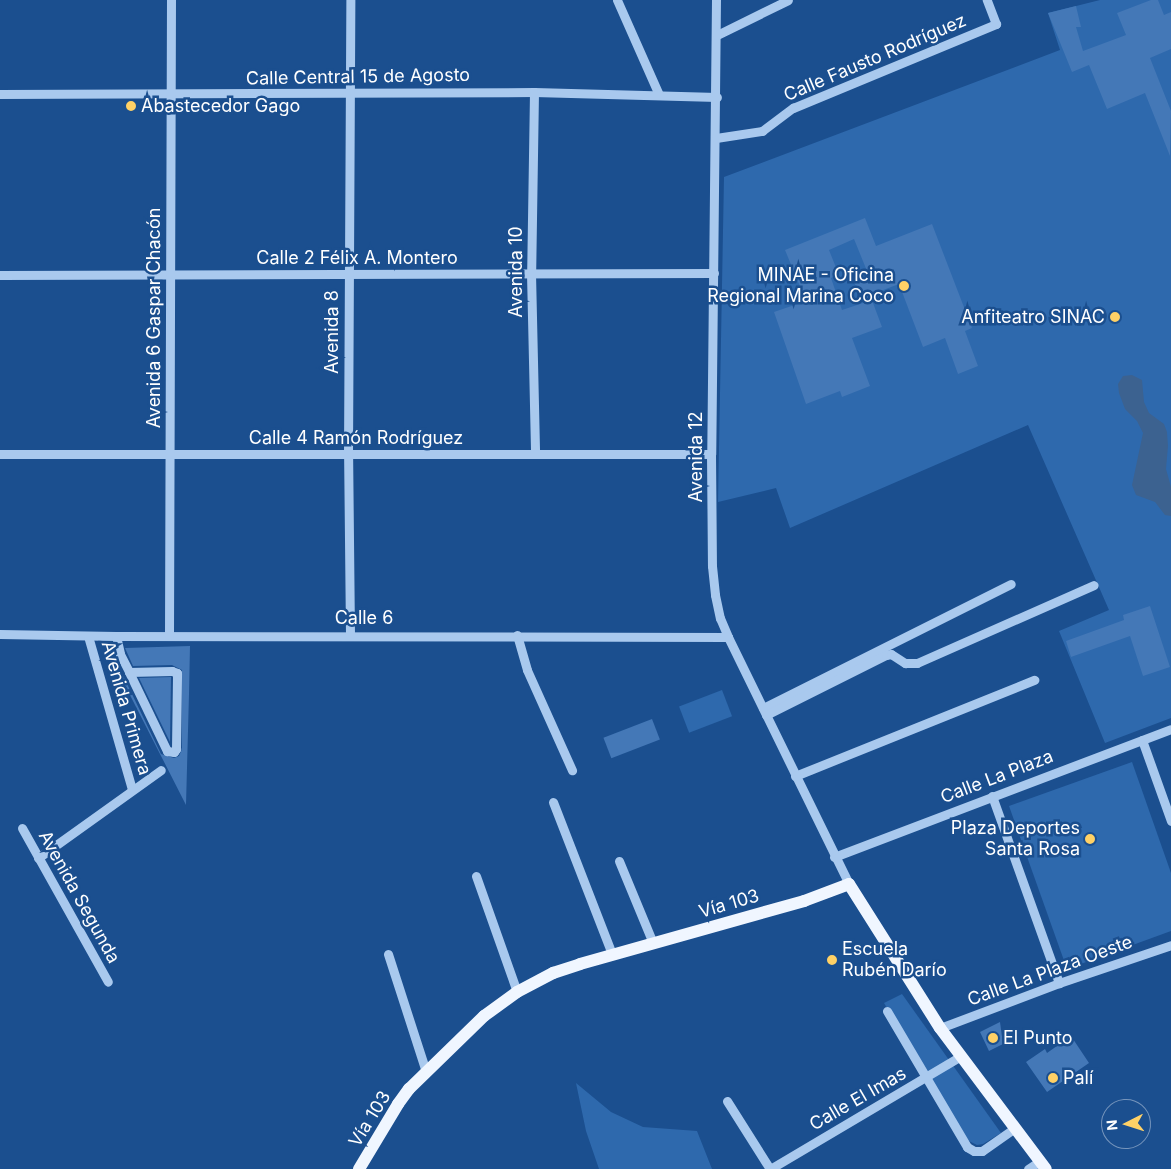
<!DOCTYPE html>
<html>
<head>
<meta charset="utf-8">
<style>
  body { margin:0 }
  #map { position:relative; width:1171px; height:1169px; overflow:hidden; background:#1b4f8f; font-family:Inter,sans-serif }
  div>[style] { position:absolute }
  .green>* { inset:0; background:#2e69ad; transform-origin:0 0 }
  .water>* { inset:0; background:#3c6290 }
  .building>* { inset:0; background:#4478b7; transform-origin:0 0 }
  .minor>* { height:9px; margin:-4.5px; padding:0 4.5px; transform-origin:4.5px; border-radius:4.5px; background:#a9c9ee }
  .major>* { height:12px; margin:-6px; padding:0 6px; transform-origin:6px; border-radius:6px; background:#f0f6ff }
  .dots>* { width:14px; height:14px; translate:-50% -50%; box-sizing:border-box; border:2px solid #1b4f8f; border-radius:50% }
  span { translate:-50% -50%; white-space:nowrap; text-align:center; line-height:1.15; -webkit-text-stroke:5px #1b4f8f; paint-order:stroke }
  .street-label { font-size:18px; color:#fff }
  .poi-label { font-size:18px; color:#fff }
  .left { translate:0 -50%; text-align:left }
  .right { translate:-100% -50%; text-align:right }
  .north { position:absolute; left:1101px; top:1099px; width:50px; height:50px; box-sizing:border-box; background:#1b4f8f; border:1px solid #7695bc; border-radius:50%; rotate:265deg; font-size:14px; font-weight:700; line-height:20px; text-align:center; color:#fff }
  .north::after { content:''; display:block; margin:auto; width:18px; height:22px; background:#ffd166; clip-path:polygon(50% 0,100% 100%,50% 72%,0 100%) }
</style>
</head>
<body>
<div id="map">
  <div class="green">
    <i style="clip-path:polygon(1100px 0,1171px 0,1171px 718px,1105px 743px,1059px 631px,1109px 610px,1028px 425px,790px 528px,776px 488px,718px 502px,724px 177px,1060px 50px,1048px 13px)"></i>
    <i style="left:722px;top:690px;width:28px;height:46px;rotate:69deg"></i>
    <i style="clip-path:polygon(1132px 762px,1171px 873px,1171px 931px,1067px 969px,1009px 806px)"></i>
    <i style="clip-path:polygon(902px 994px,1001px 1133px,983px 1144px,977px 1145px,967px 1140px,884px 1003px)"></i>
    <i style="clip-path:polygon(576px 1083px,611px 1112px,643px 1127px,697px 1131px,712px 1169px,599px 1169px,586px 1131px)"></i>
  </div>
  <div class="water">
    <i style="clip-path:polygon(1132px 375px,1142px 380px,1144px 402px,1149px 413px,1164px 424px,1167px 432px,1168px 446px,1166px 469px,1171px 487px,1171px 516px,1165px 515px,1155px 502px,1136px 495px,1132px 485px,1143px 433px,1137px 421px,1125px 409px,1119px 393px,1118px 384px,1123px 376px)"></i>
  </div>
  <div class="building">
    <i style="clip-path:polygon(1151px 0,1158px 0,1164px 15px,1171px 12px,1171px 49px,1150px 58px,1171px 111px,1170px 156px,1145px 93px,1107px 109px,1089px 65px,1072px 72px,1048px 13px,1076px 6px,1081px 27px,1076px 27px,1083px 51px,1126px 35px,1117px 13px)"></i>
    <i style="clip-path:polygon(evenodd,865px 218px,876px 246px,932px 224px,972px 328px,965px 331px,978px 366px,958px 374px,945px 338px,923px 347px,899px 284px,870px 295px,882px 327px,852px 338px,870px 386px,842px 397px,840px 391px,806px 404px,774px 312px,806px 301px,785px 250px,865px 218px,854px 239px,869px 276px,854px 282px,863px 303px,842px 310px,831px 278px,839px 275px,829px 250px,854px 239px)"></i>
    <i style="clip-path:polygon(1150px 606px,1170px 667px,1143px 676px,1130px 636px,1071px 657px,1066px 641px,1124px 620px,1123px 615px)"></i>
    <i style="clip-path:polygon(190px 646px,189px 694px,186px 805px,106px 648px,112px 648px,114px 657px,161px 754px,174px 758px,179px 756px,182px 749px,182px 670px,172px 665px,133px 666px,125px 648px)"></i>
    <i style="clip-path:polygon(171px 677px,170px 742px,139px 678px)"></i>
    <i style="left:652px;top:719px;width:22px;height:52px;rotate:69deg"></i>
    <i style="clip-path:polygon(1000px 1022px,1003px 1044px,989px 1051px,980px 1032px)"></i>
    <i style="clip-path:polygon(1071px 1036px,1089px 1063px,1047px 1092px,1026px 1062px,1045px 1049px,1047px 1053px)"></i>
  </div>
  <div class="minor">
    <i style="left:617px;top:0;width:104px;rotate:66.1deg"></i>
    <i style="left:716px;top:0;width:454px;rotate:90.6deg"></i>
    <i style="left:711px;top:454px;width:112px;rotate:89.5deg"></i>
    <i style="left:712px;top:566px;width:29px;rotate:84deg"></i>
    <i style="left:715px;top:595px;width:24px;rotate:78deg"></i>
    <i style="left:720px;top:618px;width:21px;rotate:67deg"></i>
    <i style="left:728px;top:637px;width:275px;rotate:63.9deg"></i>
    <i style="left:717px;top:35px;width:79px;rotate:-26.2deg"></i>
    <i style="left:534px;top:92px;width:181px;rotate:90.9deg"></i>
    <i style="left:531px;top:273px;width:180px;rotate:88.7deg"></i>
    <i style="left:0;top:94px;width:534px;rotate:-0.21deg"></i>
    <i style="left:534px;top:92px;width:183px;rotate:1.6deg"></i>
    <i style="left:716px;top:138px;width:47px;rotate:-8.7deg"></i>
    <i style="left:762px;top:131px;width:39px;rotate:-37deg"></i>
    <i style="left:793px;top:108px;width:220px;rotate:-22.5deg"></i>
    <i style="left:996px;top:24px;width:26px;rotate:-111deg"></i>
    <i style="left:0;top:275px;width:714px;rotate:-0.16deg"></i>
    <i style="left:0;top:454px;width:711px"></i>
    <i style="left:0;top:634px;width:116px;rotate:1deg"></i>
    <i style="left:116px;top:636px;width:612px;rotate:0.09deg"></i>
    <i style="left:169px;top:635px;width:635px;rotate:-89.82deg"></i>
    <i style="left:350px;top:635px;width:181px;rotate:-90.6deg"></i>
    <i style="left:348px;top:454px;width:454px;rotate:-89.7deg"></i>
    <i style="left:517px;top:635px;width:36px;rotate:74deg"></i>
    <i style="left:527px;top:670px;width:110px;rotate:65.8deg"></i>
    <i style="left:88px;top:636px;width:159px;rotate:74deg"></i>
    <i style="left:116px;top:636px;width:18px;rotate:77deg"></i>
    <i style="left:120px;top:654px;width:20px;rotate:63deg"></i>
    <i style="left:129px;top:672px;width:88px;rotate:64.3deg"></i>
    <i style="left:167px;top:751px;width:7px;rotate:8deg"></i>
    <i style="left:174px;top:752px;width:4px;rotate:-56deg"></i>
    <i style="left:176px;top:749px;width:76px;rotate:-89.2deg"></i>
    <i style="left:177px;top:673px;width:5px;rotate:-158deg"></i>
    <i style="left:172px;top:671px;width:43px;rotate:178.7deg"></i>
    <i style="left:763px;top:708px;width:277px;rotate:-26.6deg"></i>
    <i style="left:766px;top:715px;width:134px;rotate:-26.6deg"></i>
    <i style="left:886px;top:655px;width:5px;rotate:-11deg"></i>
    <i style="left:891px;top:654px;width:17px;rotate:33deg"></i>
    <i style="left:905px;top:663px;width:12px"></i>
    <i style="left:917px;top:663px;width:193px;rotate:-23.8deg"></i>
    <i style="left:1142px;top:740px;width:86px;rotate:70.3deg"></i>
    <i style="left:795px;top:776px;width:258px;rotate:-21.9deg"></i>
    <i style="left:992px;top:796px;width:199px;rotate:70.3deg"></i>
    <i style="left:553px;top:802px;width:163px;rotate:68.8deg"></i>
    <i style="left:22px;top:828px;width:176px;rotate:60.8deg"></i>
    <i style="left:834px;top:857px;width:360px;rotate:-20.8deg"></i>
    <i style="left:38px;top:858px;width:151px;rotate:-35.6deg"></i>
    <i style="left:619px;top:861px;width:89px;rotate:67.5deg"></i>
    <i style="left:476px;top:876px;width:123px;rotate:70.5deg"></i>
    <i style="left:388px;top:954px;width:124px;rotate:72.1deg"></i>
    <i style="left:887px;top:1011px;width:158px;rotate:59.5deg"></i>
    <i style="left:967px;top:1147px;width:8px;rotate:30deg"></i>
    <i style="left:974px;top:1151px;width:8px"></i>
    <i style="left:982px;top:1151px;width:39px;rotate:-35deg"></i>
    <i style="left:940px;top:1028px;width:127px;rotate:-20.7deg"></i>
    <i style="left:1059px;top:983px;width:118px;rotate:-18.7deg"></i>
    <i style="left:727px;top:1101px;width:80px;rotate:57.7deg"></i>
    <i style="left:770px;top:1169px;width:222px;rotate:-30.6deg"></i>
    <i style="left:1028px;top:1169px;width:14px;rotate:-34deg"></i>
  </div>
  <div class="major">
    <i style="left:359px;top:1169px;width:76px;rotate:-59deg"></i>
    <i style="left:398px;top:1104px;width:19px;rotate:-54deg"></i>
    <i style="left:409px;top:1089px;width:105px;rotate:-44.2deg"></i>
    <i style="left:484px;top:1016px;width:41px;rotate:-36deg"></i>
    <i style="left:517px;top:992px;width:41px;rotate:-27.8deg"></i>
    <i style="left:553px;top:973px;width:28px;rotate:-18deg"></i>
    <i style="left:580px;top:964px;width:233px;rotate:-15.7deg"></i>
    <i style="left:804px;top:901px;width:48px;rotate:-20.7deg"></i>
    <i style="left:849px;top:884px;width:170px;rotate:57.7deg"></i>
    <i style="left:940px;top:1028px;width:176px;rotate:53.1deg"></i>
  </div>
  <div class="dots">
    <i style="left:131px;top:106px;background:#ffd166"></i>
    <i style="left:904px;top:286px;background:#ffd166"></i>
    <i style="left:1115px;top:317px;background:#ffd166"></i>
    <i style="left:1090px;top:839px;background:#ffd166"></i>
    <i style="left:832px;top:960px;background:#ffd166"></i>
    <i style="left:993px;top:1038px;background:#ffd166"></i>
    <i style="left:1053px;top:1078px;background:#ffd166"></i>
  </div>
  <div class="street-label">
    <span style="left:875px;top:58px;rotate:-23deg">Calle Fausto Rodríguez</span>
    <span style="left:358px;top:77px;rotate:-1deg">Calle Central 15 de Agosto</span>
    <span style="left:357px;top:258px">Calle 2 Félix A. Montero</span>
    <span style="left:516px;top:272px;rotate:-90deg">Avenida 10</span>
    <span style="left:154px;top:318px;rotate:-90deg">Avenida 6 Gaspar Chacón</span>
    <span style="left:332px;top:332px;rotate:-90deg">Avenida 8</span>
    <span style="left:356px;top:438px">Calle 4 Ramón Rodríguez</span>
    <span style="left:696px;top:457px;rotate:-90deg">Avenida 12</span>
    <span style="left:364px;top:618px">Calle 6</span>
    <span style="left:126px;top:708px;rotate:74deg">Avenida Primera</span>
    <span style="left:997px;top:777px;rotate:-21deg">Calle La Plaza</span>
    <span style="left:79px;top:897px;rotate:61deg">Avenida Segunda</span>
    <span style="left:729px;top:904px;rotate:-16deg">Vía 103</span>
    <span style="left:1050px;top:971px;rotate:-20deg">Calle La Plaza Oeste</span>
    <span style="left:858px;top:1099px;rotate:-30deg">Calle El Imas</span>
    <span style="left:370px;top:1119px;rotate:-58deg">Vía 103</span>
  </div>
  <div class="poi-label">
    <span class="left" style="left:141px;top:106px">Abastecedor Gago</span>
    <span class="right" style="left:894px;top:286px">MINAE - Oficina<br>Regional Marina Coco</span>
    <span class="right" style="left:1105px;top:317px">Anfiteatro SINAC</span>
    <span class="right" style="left:1080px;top:839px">Plaza Deportes<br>Santa Rosa</span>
    <span class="left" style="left:842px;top:960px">Escuela<br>Rubén Darío</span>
    <span class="left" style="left:1003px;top:1038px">El Punto</span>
    <span class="left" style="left:1063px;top:1078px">Palí</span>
  </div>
  <div class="north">N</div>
</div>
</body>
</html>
